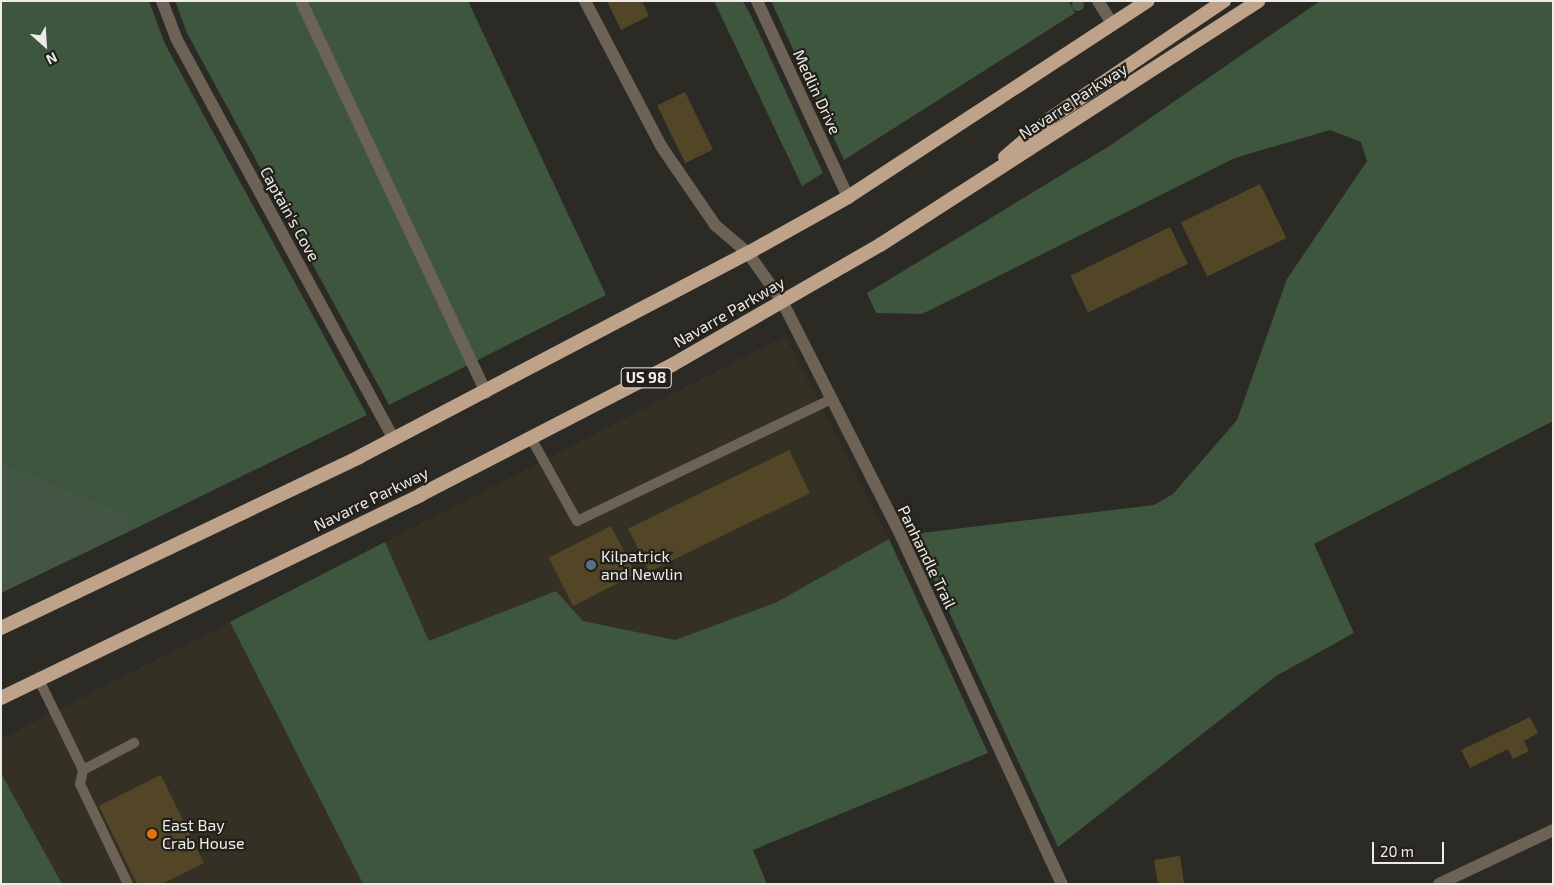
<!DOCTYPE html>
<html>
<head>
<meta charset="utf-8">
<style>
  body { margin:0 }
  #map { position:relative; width:1554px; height:885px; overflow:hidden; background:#2c2a24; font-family:"Exo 2",sans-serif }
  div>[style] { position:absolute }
  .built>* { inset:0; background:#353024 }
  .green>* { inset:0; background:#435644 }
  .round { border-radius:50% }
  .forest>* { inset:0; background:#3d563d }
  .building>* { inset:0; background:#534626; transform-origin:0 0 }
  .service>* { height:10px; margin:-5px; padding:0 5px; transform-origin:5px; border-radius:5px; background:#6d6256 }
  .minor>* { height:12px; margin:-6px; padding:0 6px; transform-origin:6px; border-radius:6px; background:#6d6256 }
  .tertiary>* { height:12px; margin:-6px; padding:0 6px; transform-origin:6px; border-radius:6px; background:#6d6256 }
  .trunk>* { height:14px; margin:-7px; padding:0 7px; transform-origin:7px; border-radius:7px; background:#bea38a }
  .dots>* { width:14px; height:14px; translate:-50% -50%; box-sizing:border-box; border:2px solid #23201b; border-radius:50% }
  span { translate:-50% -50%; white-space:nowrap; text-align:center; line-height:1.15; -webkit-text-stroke:4.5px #23201b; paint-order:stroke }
  .shield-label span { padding:1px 4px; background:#23201b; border:1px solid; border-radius:4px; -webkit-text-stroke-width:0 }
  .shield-label { font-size:15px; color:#edece8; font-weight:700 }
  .street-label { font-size:16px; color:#edece8 }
  .poi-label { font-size:16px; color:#edece8 }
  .left { translate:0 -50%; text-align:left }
  .frame { position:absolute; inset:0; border:2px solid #edece8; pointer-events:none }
  .north { position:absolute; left:20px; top:20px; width:50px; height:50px; -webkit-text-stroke:4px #23201b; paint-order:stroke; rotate:154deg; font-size:14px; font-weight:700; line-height:20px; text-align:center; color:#edece8 }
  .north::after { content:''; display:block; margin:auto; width:18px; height:22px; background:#edece8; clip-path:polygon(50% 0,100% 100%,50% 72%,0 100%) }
  .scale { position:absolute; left:1372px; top:842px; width:72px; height:22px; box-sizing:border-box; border:2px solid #edece8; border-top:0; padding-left:6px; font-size:15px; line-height:18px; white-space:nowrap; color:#edece8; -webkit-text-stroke:4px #23201b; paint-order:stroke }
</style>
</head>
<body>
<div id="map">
  <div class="built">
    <i style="clip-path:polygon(785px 336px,889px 539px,775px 603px,675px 640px,583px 621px,556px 591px,429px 642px,385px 542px)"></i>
    <i style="clip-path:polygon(230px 622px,363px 884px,62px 884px,1px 773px,1px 739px)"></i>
  </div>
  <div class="green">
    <i class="round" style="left:1072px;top:-1px;width:12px;height:12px"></i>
    <i style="clip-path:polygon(1px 461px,135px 517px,128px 532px,1px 593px)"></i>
  </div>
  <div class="forest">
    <i style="clip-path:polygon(1px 1px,149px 1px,165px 44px,367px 415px,128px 532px,134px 517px,1px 461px)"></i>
    <i style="clip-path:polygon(175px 1px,468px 1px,606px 295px,389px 405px,187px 33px)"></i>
    <i style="clip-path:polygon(714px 1px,743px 1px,752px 18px,823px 173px,802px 186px)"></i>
    <i style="clip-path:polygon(771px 1px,1069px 1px,1075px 13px,844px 160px)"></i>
    <i style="clip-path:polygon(1320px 1px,1553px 1px,1553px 421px,1314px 544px,1354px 633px,1276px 676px,1058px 847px,913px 534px,1154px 505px,1173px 494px,1237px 420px,1287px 279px,1367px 161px,1361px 142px,1330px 130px,1235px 158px,922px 314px,876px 313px,867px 293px,1111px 145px)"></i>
    <i style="clip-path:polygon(889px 539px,988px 753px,753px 850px,767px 884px,363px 884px,230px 622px,385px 542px,429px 641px,556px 591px,583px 621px,675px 640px,775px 603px)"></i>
    <i style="clip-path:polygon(1px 773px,62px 884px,1px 884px)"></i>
  </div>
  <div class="building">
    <i style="clip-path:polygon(607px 1px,642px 1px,649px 16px,621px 30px)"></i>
    <i style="left:685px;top:92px;width:64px;height:31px;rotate:64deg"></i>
    <i style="left:1260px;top:184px;width:60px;height:88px;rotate:64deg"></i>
    <i style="left:1170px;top:227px;width:41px;height:111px;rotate:64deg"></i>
    <i style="left:789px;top:450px;width:48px;height:179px;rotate:64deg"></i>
    <i style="left:611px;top:526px;width:54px;height:70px;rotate:63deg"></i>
    <i style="clip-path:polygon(1530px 717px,1538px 733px,1524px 741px,1529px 751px,1513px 759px,1508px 749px,1470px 768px,1461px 750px)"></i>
    <i style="clip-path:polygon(161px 775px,204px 863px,162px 884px,137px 884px,99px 806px)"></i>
    <i style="clip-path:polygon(1180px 856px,1184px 884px,1158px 884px,1154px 860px)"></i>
  </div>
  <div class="service">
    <i style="left:531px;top:438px;width:95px;rotate:61deg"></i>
    <i style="left:577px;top:521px;width:280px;rotate:-25.6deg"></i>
    <i style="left:39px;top:680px;width:100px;rotate:63.9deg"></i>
    <i style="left:83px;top:770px;width:58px;rotate:-27.9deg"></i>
    <i style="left:83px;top:770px;width:14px;rotate:102deg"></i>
    <i style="left:80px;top:784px;width:111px;rotate:64.4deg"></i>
  </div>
  <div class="minor">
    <i style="left:162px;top:1px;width:40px;rotate:69deg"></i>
    <i style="left:176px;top:38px;width:456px;rotate:61.5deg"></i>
    <i style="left:301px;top:1px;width:433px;rotate:64.7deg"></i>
    <i style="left:585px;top:1px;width:164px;rotate:62.3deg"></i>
    <i style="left:661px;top:146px;width:96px;rotate:55.6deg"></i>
    <i style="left:715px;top:225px;width:43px;rotate:40.3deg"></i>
    <i style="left:757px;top:1px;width:216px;rotate:65.1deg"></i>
    <i style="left:1098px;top:1px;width:28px;rotate:58deg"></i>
    <i style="left:1439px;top:884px;width:126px;rotate:-25.3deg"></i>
  </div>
  <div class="tertiary">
    <i style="left:748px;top:253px;width:59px;rotate:54.7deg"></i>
    <i style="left:782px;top:301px;width:263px;rotate:63.1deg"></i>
    <i style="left:901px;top:536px;width:383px;rotate:65.2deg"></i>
  </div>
  <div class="trunk">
    <i style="left:1005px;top:157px;width:60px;rotate:-40.3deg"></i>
    <i style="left:1051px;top:118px;width:209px;rotate:-34.1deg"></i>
    <i style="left:1px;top:628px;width:397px;rotate:-25.5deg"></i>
    <i style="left:359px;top:457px;width:439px;rotate:-27.7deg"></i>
    <i style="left:748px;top:253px;width:115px;rotate:-29.2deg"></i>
    <i style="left:848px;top:197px;width:358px;rotate:-33.2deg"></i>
    <i style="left:1px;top:698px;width:466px;rotate:-25.8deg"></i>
    <i style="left:420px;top:495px;width:284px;rotate:-27.3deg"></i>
    <i style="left:672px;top:365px;width:240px;rotate:-30deg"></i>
    <i style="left:880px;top:245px;width:450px;rotate:-32.8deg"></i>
  </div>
  <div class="dots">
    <i style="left:591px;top:565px;background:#5c6f8a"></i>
    <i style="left:152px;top:834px;background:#e8710a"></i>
  </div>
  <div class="shield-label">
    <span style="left:646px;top:378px">US 98</span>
  </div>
  <div class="street-label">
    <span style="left:817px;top:92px;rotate:65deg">Medlin Drive</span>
    <span style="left:1073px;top:101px;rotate:-33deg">Navarre Parkway</span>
    <span style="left:290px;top:214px;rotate:61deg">Captain's Cove</span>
    <span style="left:729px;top:312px;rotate:-30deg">Navarre Parkway</span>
    <span style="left:371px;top:499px;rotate:-26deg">Navarre Parkway</span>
    <span style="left:927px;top:557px;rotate:64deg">Panhandle Trail</span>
  </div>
  <div class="poi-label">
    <span class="left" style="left:601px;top:565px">Kilpatrick<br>and Newlin</span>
    <span class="left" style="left:162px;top:834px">East Bay<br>Crab House</span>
  </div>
  <div class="frame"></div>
  <div class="north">N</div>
  <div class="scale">20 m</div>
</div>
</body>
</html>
